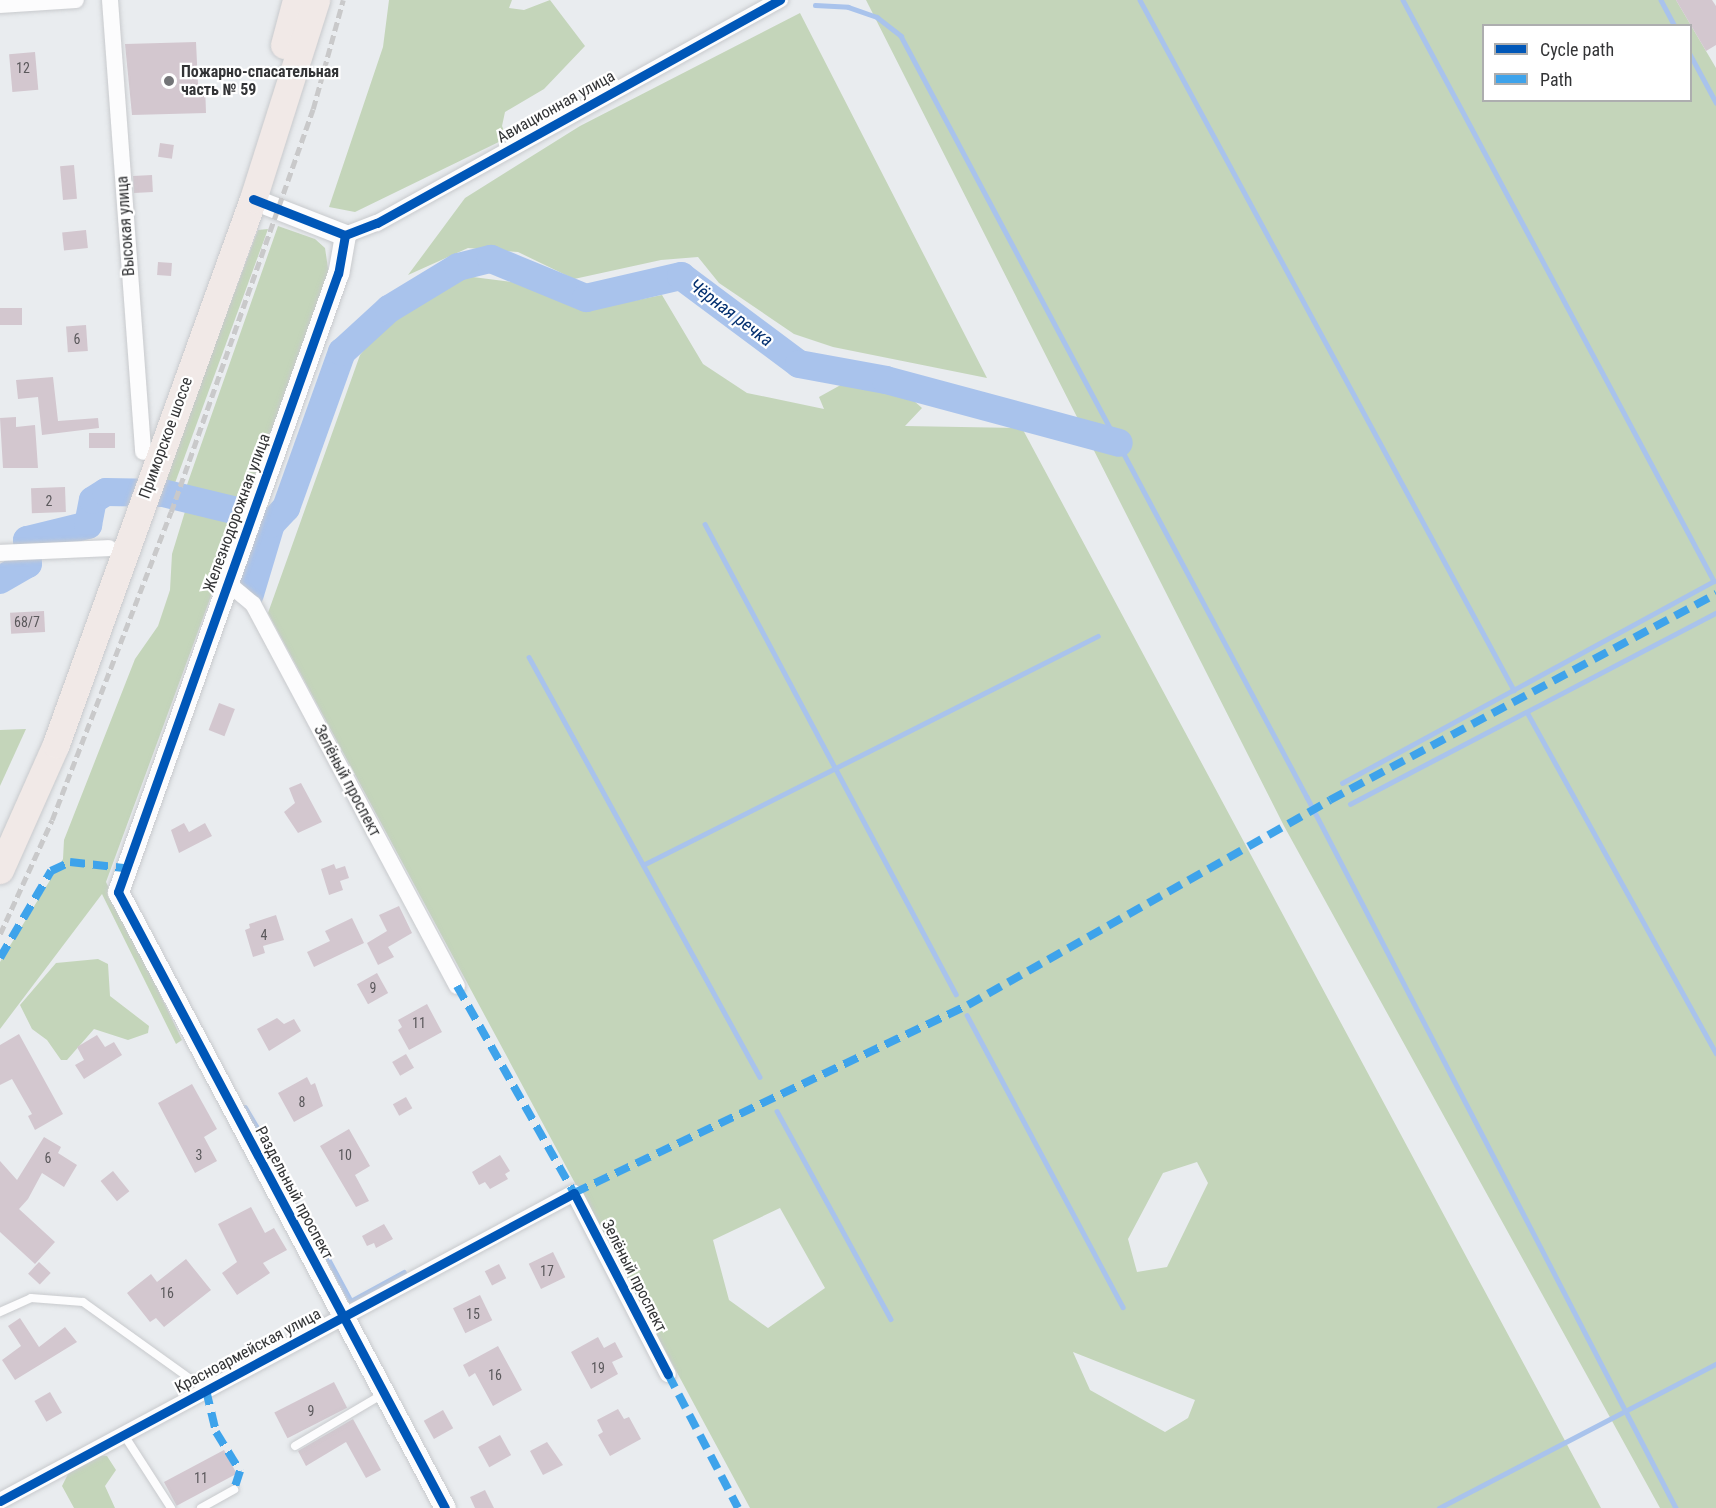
<!DOCTYPE html>
<html>
<head>
<meta charset="utf-8">
<style>
  body { margin:0 }
  #map { position:relative; width:1716px; height:1508px; overflow:hidden; background:#e9ecef; font-family:"Roboto Condensed",sans-serif }
  div>[style] { position:absolute }
  .green>* { inset:0; background:#c4d5ba }
  .stream>* { height:4.5px; margin:-2.25px; padding:0 2.25px; transform-origin:2.25px; border-radius:2.25px; background:#a9c3ec }
  .river>* { height:28px; margin:-14px; padding:0 14px; transform-origin:14px; border-radius:14px; background:#a9c3ec }
  .building>* { inset:0; background:#d3c7cf; transform-origin:0 0 }
  .roads { filter:drop-shadow(0 0 2px #c8cacd) drop-shadow(0 0 2px #c8cacd) }
  .service>* { height:8px; margin:-4px; padding:0 4px; transform-origin:4px; border-radius:4px; background:#fcfcfd }
  .minor>* { height:16px; margin:-8px; padding:0 8px; transform-origin:8px; border-radius:8px; background:#fcfcfd }
  .tertiary>* { height:21px; margin:-10.5px; padding:0 10.5px; transform-origin:10.5px; border-radius:10.5px; background:#fcfcfd }
  .primary>* { height:27px; margin:-13.5px; padding:0 13.5px; transform-origin:13.5px; border-radius:13.5px; background:#f1e9e7 }
  .rail>* { height:4.5px; margin-top:-2.25px; transform-origin:0; background:repeating-linear-gradient(90deg,#c9c9ca 0 9px,transparent 0 13.5px) }
  .quiet>* { height:8px; margin-top:-4px; transform-origin:0; background:repeating-linear-gradient(90deg,#3ea3eb 0 15px,transparent 0 23px) }
  .cycleway>* { height:9px; margin:-4.5px; padding:0 4.5px; transform-origin:4.5px; border-radius:4.5px; background:#0057b8 }
  .dots>* { width:16px; height:16px; translate:-50% -50%; box-sizing:border-box; border:3px solid #fff; border-radius:50% }
  span { translate:-50% -50%; white-space:nowrap; text-align:center; line-height:1.15; -webkit-text-stroke:4.5px #fff; paint-order:stroke }
  .number-label { font-size:14px; color:#5b595c }
  .number-label span { -webkit-text-stroke-width:0 }
  .poi-label { font-size:16px; color:#333436; font-weight:700 }
  .left { translate:0 -50%; text-align:left }
  .street-label { font-size:16px; color:#333436 }
  .water-label { font-size:18px; color:#043070; font-style:italic }
  .legend { position:absolute; left:1482px; top:24px; width:210px; height:78px; box-sizing:border-box; background:#fff; border:2px solid #adaeaf; margin:0; padding:8px 10px; list-style:none; font-size:18px; color:#333436 }
  .legend li { display:flex; align-items:center; gap:12px; height:30px }
  .legend b { width:30px; border:2px solid #adaeaf }
</style>
</head>
<body>
<div id="map">
  <div class="green">
    <i style="clip-path:polygon(389px 0,512px 0,509px 8px,524px 10px,550px 0,585px 46px,544px 89px,505px 112px,502px 126px,507px 138px,355px 212px,329px 207px,383px 47px)"></i>
    <i style="clip-path:polygon(evenodd,866px 0,1676px 0,1716px 68px,1716px 1508px,1660px 1508px,1284px 826px,866px 0,1484px 26px,1690px 26px,1690px 100px,1484px 100px,1484px 26px)"></i>
    <i style="clip-path:polygon(800px 13px,987px 378px,833px 347px,794px 334px,719px 283px,698px 257px,661px 260px,574px 279px,518px 252px,468px 248px,408px 275px,465px 198px,580px 126px)"></i>
    <i style="clip-path:polygon(278px 226px,315px 239px,325px 248px,329px 275px,106px 882px,182px 1040px,176px 1044px,102px 894px,0 1029px,0 962px,63px 859px,64px 840px,135px 659px,158px 626px,170px 590px,172px 554px,187px 505px,204px 505px,213px 494px,202px 500px,182px 499px)"></i>
    <i style="clip-path:polygon(268px 229px,171px 494px,160px 491px,258px 230px)"></i>
    <i style="clip-path:polygon(evenodd,457px 275px,512px 282px,588px 310px,662px 295px,703px 364px,747px 393px,824px 409px,819px 397px,875px 366px,922px 408px,905px 426px,1022px 428px,1601px 1508px,750px 1508px,268px 613px,360px 355px,393px 315px,457px 275px,1197px 1162px,1208px 1183px,1167px 1267px,1137px 1272px,1128px 1239px,1163px 1173px,1197px 1162px,457px 275px,780px 1208px,825px 1288px,768px 1328px,729px 1300px,713px 1240px,780px 1208px,457px 275px,1073px 1352px,1195px 1400px,1188px 1418px,1165px 1432px,1090px 1390px,1073px 1352px)"></i>
    <i style="clip-path:polygon(26px 729px,0 786px,0 730px)"></i>
    <i style="clip-path:polygon(98px 959px,108px 964px,110px 996px,149px 1026px,148px 1033px,128px 1040px,94px 1029px,67px 1060px,61px 1060px,47px 1040px,32px 1029px,20px 1005px,56px 963px)"></i>
    <i style="clip-path:polygon(96px 1455px,107px 1456px,116px 1470px,105px 1486px,115px 1508px,74px 1508px,62px 1486px,68px 1474px)"></i>
  </div>
  <div class="stream">
    <i style="left:1140px;top:0;width:785px;rotate:61.54deg"></i>
    <i style="left:1403px;top:0;width:659px;rotate:61.84deg"></i>
    <i style="left:1661px;top:0;width:30px;rotate:62deg"></i>
    <i style="left:815px;top:5px;width:33px;rotate:3deg"></i>
    <i style="left:848px;top:7px;width:31px;rotate:19deg"></i>
    <i style="left:877px;top:17px;width:31px;rotate:38deg"></i>
    <i style="left:901px;top:36px;width:863px;rotate:61.92deg"></i>
    <i style="left:1307px;top:797px;width:801px;rotate:62.57deg"></i>
    <i style="left:1690px;top:54px;width:55px;rotate:61.6deg"></i>
    <i style="left:705px;top:524px;width:533px;rotate:61.9deg"></i>
    <i style="left:529px;top:657px;width:479px;rotate:61.2deg"></i>
    <i style="left:1527px;top:712px;width:390px;rotate:61deg"></i>
    <i style="left:1342px;top:783px;width:423px;rotate:-28.5deg"></i>
    <i style="left:1350px;top:804px;width:413px;rotate:-27.6deg"></i>
    <i style="left:643px;top:865px;width:509px;rotate:-26.72deg"></i>
    <i style="left:967px;top:1015px;width:331px;rotate:61.9deg"></i>
    <i style="left:245px;top:1107px;width:37px;rotate:59deg"></i>
    <i style="left:777px;top:1111px;width:237px;rotate:61.3deg"></i>
    <i style="left:269px;top:1149px;width:20px;rotate:63deg"></i>
    <i style="left:286px;top:1180px;width:22px;rotate:63deg"></i>
    <i style="left:301px;top:1208px;width:106px;rotate:61.7deg"></i>
    <i style="left:351px;top:1301px;width:60px;rotate:-28.7deg"></i>
    <i style="left:1439px;top:1508px;width:312px;rotate:-27.5deg"></i>
  </div>
  <div class="river">
    <i style="left:0;top:580px;width:32px;rotate:-30deg"></i>
    <i style="left:28px;top:564px;width:24px;rotate:-92deg"></i>
    <i style="left:27px;top:540px;width:63px;rotate:-13.8deg"></i>
    <i style="left:88px;top:525px;width:25px;rotate:-79deg"></i>
    <i style="left:93px;top:500px;width:15px;rotate:-32deg"></i>
    <i style="left:106px;top:492px;width:57px;rotate:1deg"></i>
    <i style="left:163px;top:493px;width:80px;rotate:13.7deg"></i>
    <i style="left:250px;top:594px;width:73px;rotate:-73.3deg"></i>
    <i style="left:271px;top:524px;width:22px;rotate:-47deg"></i>
    <i style="left:286px;top:508px;width:166px;rotate:-70.3deg"></i>
    <i style="left:342px;top:352px;width:64px;rotate:-42.5deg"></i>
    <i style="left:389px;top:309px;width:81px;rotate:-31.3deg"></i>
    <i style="left:458px;top:267px;width:34px;rotate:-14deg"></i>
    <i style="left:491px;top:259px;width:103px;rotate:22.3deg"></i>
    <i style="left:586px;top:298px;width:98px;rotate:-13deg"></i>
    <i style="left:681px;top:276px;width:147px;rotate:36.7deg"></i>
    <i style="left:799px;top:364px;width:88px;rotate:10.4deg"></i>
    <i style="left:886px;top:380px;width:241px;rotate:15.1deg"></i>
  </div>
  <div class="building">
    <i style="clip-path:polygon(1676px 0,1712px 0,1716px 6px,1716px 45px,1706px 51px)"></i>
    <i style="clip-path:polygon(196px 42px,198px 84px,205px 84px,206px 113px,132px 115px,125px 44px)"></i>
    <i style="left:35px;top:52px;width:38px;height:26px;rotate:85deg"></i>
    <i style="left:160px;top:143px;width:14px;height:14px;rotate:8deg"></i>
    <i style="left:74px;top:165px;width:34px;height:14px;rotate:85deg"></i>
    <i style="left:152px;top:175px;width:17px;height:19px;rotate:87deg"></i>
    <i style="left:86px;top:230px;width:18px;height:24px;rotate:84deg"></i>
    <i style="left:158px;top:262px;width:14px;height:13px;rotate:4deg"></i>
    <i style="left:0;top:308px;width:22px;height:17px"></i>
    <i style="left:86px;top:325px;width:26px;height:20px;rotate:86deg"></i>
    <i style="clip-path:polygon(53px 377px,58px 421px,98px 418px,99px 428px,42px 435px,38px 397px,18px 399px,16px 380px)"></i>
    <i style="clip-path:polygon(16px 417px,16px 427px,35px 425px,38px 468px,3px 468px,0 418px)"></i>
    <i style="left:115px;top:433px;width:15px;height:26px;rotate:90deg"></i>
    <i style="left:65px;top:487px;width:25px;height:34px;rotate:88deg"></i>
    <i style="left:44px;top:611px;width:21px;height:34px;rotate:87deg"></i>
    <i style="left:219px;top:703px;width:17px;height:29px;rotate:21deg"></i>
    <i style="clip-path:polygon(301px 783px,322px 822px,298px 833px,284px 812px,295px 803px,289px 788px)"></i>
    <i style="clip-path:polygon(184px 823px,189px 832px,205px 823px,212px 836px,179px 853px,171px 830px)"></i>
    <i style="clip-path:polygon(334px 864px,336px 869px,345px 866px,349px 878px,340px 881px,343px 890px,329px 895px,321px 869px)"></i>
    <i style="clip-path:polygon(399px 906px,412px 933px,388px 947px,394px 957px,378px 965px,367px 943px,387px 931px,379px 915px)"></i>
    <i style="clip-path:polygon(276px 915px,284px 940px,263px 946px,265px 953px,253px 957px,245px 930px,250px 928px,249px 924px)"></i>
    <i style="clip-path:polygon(352px 918px,364px 943px,314px 967px,307px 952px,330px 941px,325px 931px)"></i>
    <i style="left:377px;top:973px;width:23px;height:23px;rotate:61deg"></i>
    <i style="clip-path:polygon(427px 1004px,442px 1032px,409px 1050px,398px 1030px,402px 1027px,398px 1020px)"></i>
    <i style="clip-path:polygon(277px 1018px,284px 1024px,294px 1019px,301px 1031px,269px 1051px,257px 1029px)"></i>
    <i style="clip-path:polygon(19px 1034px,63px 1114px,35px 1130px,28px 1116px,32px 1114px,12px 1079px,0 1085px,0 1045px)"></i>
    <i style="clip-path:polygon(97px 1035px,105px 1047px,114px 1042px,122px 1055px,84px 1079px,75px 1065px,84px 1060px,77px 1047px)"></i>
    <i style="left:406px;top:1054px;width:16px;height:16px;rotate:60deg"></i>
    <i style="clip-path:polygon(307px 1077px,311px 1085px,315px 1083px,323px 1106px,294px 1122px,278px 1093px)"></i>
    <i style="clip-path:polygon(192px 1084px,217px 1129px,204px 1137px,217px 1161px,195px 1173px,158px 1103px)"></i>
    <i style="left:406px;top:1097px;width:13px;height:15px;rotate:61deg"></i>
    <i style="clip-path:polygon(349px 1129px,370px 1166px,355px 1175px,369px 1201px,356px 1207px,320px 1146px)"></i>
    <i style="clip-path:polygon(44px 1137px,61px 1147px,58px 1153px,77px 1165px,64px 1187px,42px 1173px,28px 1199px,19px 1209px,55px 1242px,35px 1264px,0 1232px,0 1161px,17px 1180px)"></i>
    <i style="clip-path:polygon(500px 1155px,510px 1171px,505px 1174px,508px 1179px,490px 1189px,485px 1182px,479px 1185px,472px 1172px)"></i>
    <i style="left:113px;top:1171px;width:26px;height:16px;rotate:51deg"></i>
    <i style="clip-path:polygon(251px 1207px,265px 1233px,274px 1228px,287px 1250px,263px 1263px,270px 1273px,237px 1295px,222px 1273px,237px 1262px,218px 1224px)"></i>
    <i style="clip-path:polygon(384px 1224px,393px 1239px,376px 1248px,374px 1243px,367px 1246px,362px 1236px)"></i>
    <i style="left:553px;top:1252px;width:28px;height:27px;rotate:64deg"></i>
    <i style="clip-path:polygon(186px 1259px,211px 1290px,164px 1327px,156px 1318px,150px 1322px,127px 1293px,151px 1274px,157px 1282px)"></i>
    <i style="left:39px;top:1262px;width:16px;height:16px;rotate:43deg"></i>
    <i style="left:499px;top:1264px;width:16px;height:16px;rotate:63deg"></i>
    <i style="left:480px;top:1295px;width:28px;height:30px;rotate:64deg"></i>
    <i style="clip-path:polygon(20px 1318px,39px 1347px,65px 1327px,77px 1342px,15px 1380px,2px 1360px,21px 1346px,8px 1326px)"></i>
    <i style="clip-path:polygon(598px 1337px,604px 1348px,615px 1342px,623px 1357px,612px 1362px,618px 1374px,591px 1389px,571px 1352px)"></i>
    <i style="clip-path:polygon(498px 1346px,522px 1390px,493px 1406px,475px 1373px,469px 1377px,463px 1365px)"></i>
    <i style="left:334px;top:1382px;width:29px;height:67px;rotate:63deg"></i>
    <i style="left:50px;top:1392px;width:24px;height:18px;rotate:60deg"></i>
    <i style="clip-path:polygon(618px 1409px,624px 1419px,629px 1417px,641px 1439px,610px 1456px,598px 1435px,603px 1432px,597px 1420px)"></i>
    <i style="left:443px;top:1410px;width:21px;height:22px;rotate:61deg"></i>
    <i style="clip-path:polygon(353px 1419px,381px 1470px,366px 1478px,346px 1442px,306px 1466px,298px 1451px)"></i>
    <i style="left:500px;top:1435px;width:23px;height:25px;rotate:61deg"></i>
    <i style="clip-path:polygon(547px 1442px,563px 1465px,543px 1475px,530px 1451px)"></i>
    <i style="left:224px;top:1450px;width:27px;height:68px;rotate:62deg"></i>
    <i style="clip-path:polygon(485px 1490px,494px 1508px,475px 1508px,470px 1497px)"></i>
  </div>
  <div class="roads">
    <div class="service">
      <i style="left:0;top:1312px;width:34px;rotate:-24deg"></i>
      <i style="left:31px;top:1298px;width:52px;rotate:4.4deg"></i>
      <i style="left:83px;top:1302px;width:151px;rotate:35.6deg"></i>
      <i style="left:124px;top:1435px;width:87px;rotate:57.2deg"></i>
      <i style="left:295px;top:1446px;width:102px;rotate:-30.6deg"></i>
      <i style="left:201px;top:1508px;width:38px;rotate:-29deg"></i>
    </div>
    <div class="minor">
      <i style="left:110px;top:0;width:453px;rotate:85.8deg"></i>
      <i style="left:0;top:5px;width:76px;rotate:-3.8deg"></i>
      <i style="left:345px;top:235px;width:34px;rotate:-21deg"></i>
      <i style="left:377px;top:223px;width:461px;rotate:-29deg"></i>
      <i style="left:0;top:553px;width:109px;rotate:-2.6deg"></i>
      <i style="left:229px;top:584px;width:31px;rotate:40deg"></i>
      <i style="left:253px;top:604px;width:433px;rotate:61.9deg"></i>
      <i style="left:0;top:1501px;width:651px;rotate:-28.22deg"></i>
      <i style="left:574px;top:1193px;width:204px;rotate:62.6deg"></i>
    </div>
    <div class="tertiary">
      <i style="left:253px;top:199px;width:99px;rotate:21.4deg"></i>
      <i style="left:345px;top:235px;width:39px;rotate:100deg"></i>
      <i style="left:338px;top:273px;width:657px;rotate:109.57deg"></i>
      <i style="left:118px;top:892px;width:697px;rotate:62.04deg"></i>
    </div>
    <div class="primary">
      <i style="left:284px;top:45px;width:47px;rotate:-75.1deg"></i>
      <i style="left:0;top:870px;width:138px;rotate:-66deg"></i>
      <i style="left:56px;top:744px;width:580px;rotate:-70.13deg"></i>
      <i style="left:253px;top:199px;width:209px;rotate:-72.4deg"></i>
    </div>
  </div>
  <div class="rail">
    <i style="left:0;top:934px;width:125px;rotate:-65.5deg"></i>
    <i style="left:52px;top:820px;width:330px;rotate:-68.9deg"></i>
    <i style="left:171px;top:512px;width:427px;rotate:-70.6deg"></i>
    <i style="left:313px;top:109px;width:113px;rotate:-74.6deg"></i>
  </div>
  <div class="quiet">
    <i style="left:0;top:958px;width:101px;rotate:-59.6deg"></i>
    <i style="left:51px;top:871px;width:21px;rotate:-25deg"></i>
    <i style="left:70px;top:862px;width:54px;rotate:6.3deg"></i>
    <i style="left:457px;top:986px;width:238px;rotate:60.5deg"></i>
    <i style="left:574px;top:1193px;width:437px;rotate:-25.5deg"></i>
    <i style="left:968px;top:1005px;width:416px;rotate:-29.5deg"></i>
    <i style="left:1330px;top:800px;width:438px;rotate:-28.1deg"></i>
    <i style="left:668px;top:1374px;width:151px;rotate:62.4deg"></i>
    <i style="left:206px;top:1390px;width:43px;rotate:76.6deg"></i>
    <i style="left:216px;top:1432px;width:46px;rotate:58.4deg"></i>
    <i style="left:240px;top:1471px;width:20px;rotate:108deg"></i>
  </div>
  <div class="cycleway">
    <i style="left:253px;top:199px;width:99px;rotate:21.4deg"></i>
    <i style="left:345px;top:235px;width:39px;rotate:100deg"></i>
    <i style="left:338px;top:273px;width:657px;rotate:109.57deg"></i>
    <i style="left:118px;top:892px;width:697px;rotate:62.04deg"></i>
    <i style="left:345px;top:235px;width:34px;rotate:-21deg"></i>
    <i style="left:377px;top:223px;width:461px;rotate:-29deg"></i>
    <i style="left:0;top:1501px;width:651px;rotate:-28.22deg"></i>
    <i style="left:574px;top:1193px;width:204px;rotate:62.6deg"></i>
  </div>
  <div class="dots">
    <i style="left:169px;top:81px;background:#737477"></i>
  </div>
  <div class="number-label">
    <span style="left:23px;top:68px">12</span>
    <span style="left:77px;top:339px">6</span>
    <span style="left:49px;top:501px">2</span>
    <span style="left:27px;top:622px">68/7</span>
    <span style="left:264px;top:935px">4</span>
    <span style="left:373px;top:988px">9</span>
    <span style="left:419px;top:1023px">11</span>
    <span style="left:302px;top:1102px">8</span>
    <span style="left:199px;top:1155px">3</span>
    <span style="left:345px;top:1155px">10</span>
    <span style="left:48px;top:1158px">6</span>
    <span style="left:547px;top:1271px">17</span>
    <span style="left:167px;top:1293px">16</span>
    <span style="left:473px;top:1314px">15</span>
    <span style="left:598px;top:1368px">19</span>
    <span style="left:495px;top:1375px">16</span>
    <span style="left:311px;top:1411px">9</span>
    <span style="left:201px;top:1478px">11</span>
  </div>
  <div class="poi-label">
    <span class="left" style="left:181px;top:81px">Пожарно-спасательная<br>часть № 59</span>
  </div>
  <div class="street-label">
    <span style="left:556px;top:107px;rotate:-29deg">Авиационная улица</span>
    <span style="left:126px;top:226px;rotate:-94deg">Высокая улица</span>
    <span style="left:166px;top:438px;rotate:-70deg">Приморское шоссе</span>
    <span style="left:237px;top:513px;rotate:-70deg">Железнодорожная улица</span>
    <span style="left:347px;top:781px;rotate:62deg">Зелёный проспект</span>
    <span style="left:294px;top:1193px;rotate:62deg">Раздельный проспект</span>
    <span style="left:634px;top:1276px;rotate:63deg">Зелёный проспект</span>
    <span style="left:248px;top:1351px;rotate:-28deg">Красноармейская улица</span>
  </div>
  <div class="water-label">
    <span style="left:731px;top:313px;rotate:37deg">Чёрная речка</span>
  </div>
  <ul class="legend">
  <li><b style="height:8px;background:#0057b8"></b>Cycle path</li>
  <li><b style="height:8px;background:#3ea3eb"></b>Path</li>
  </ul>
</div>
</body>
</html>
